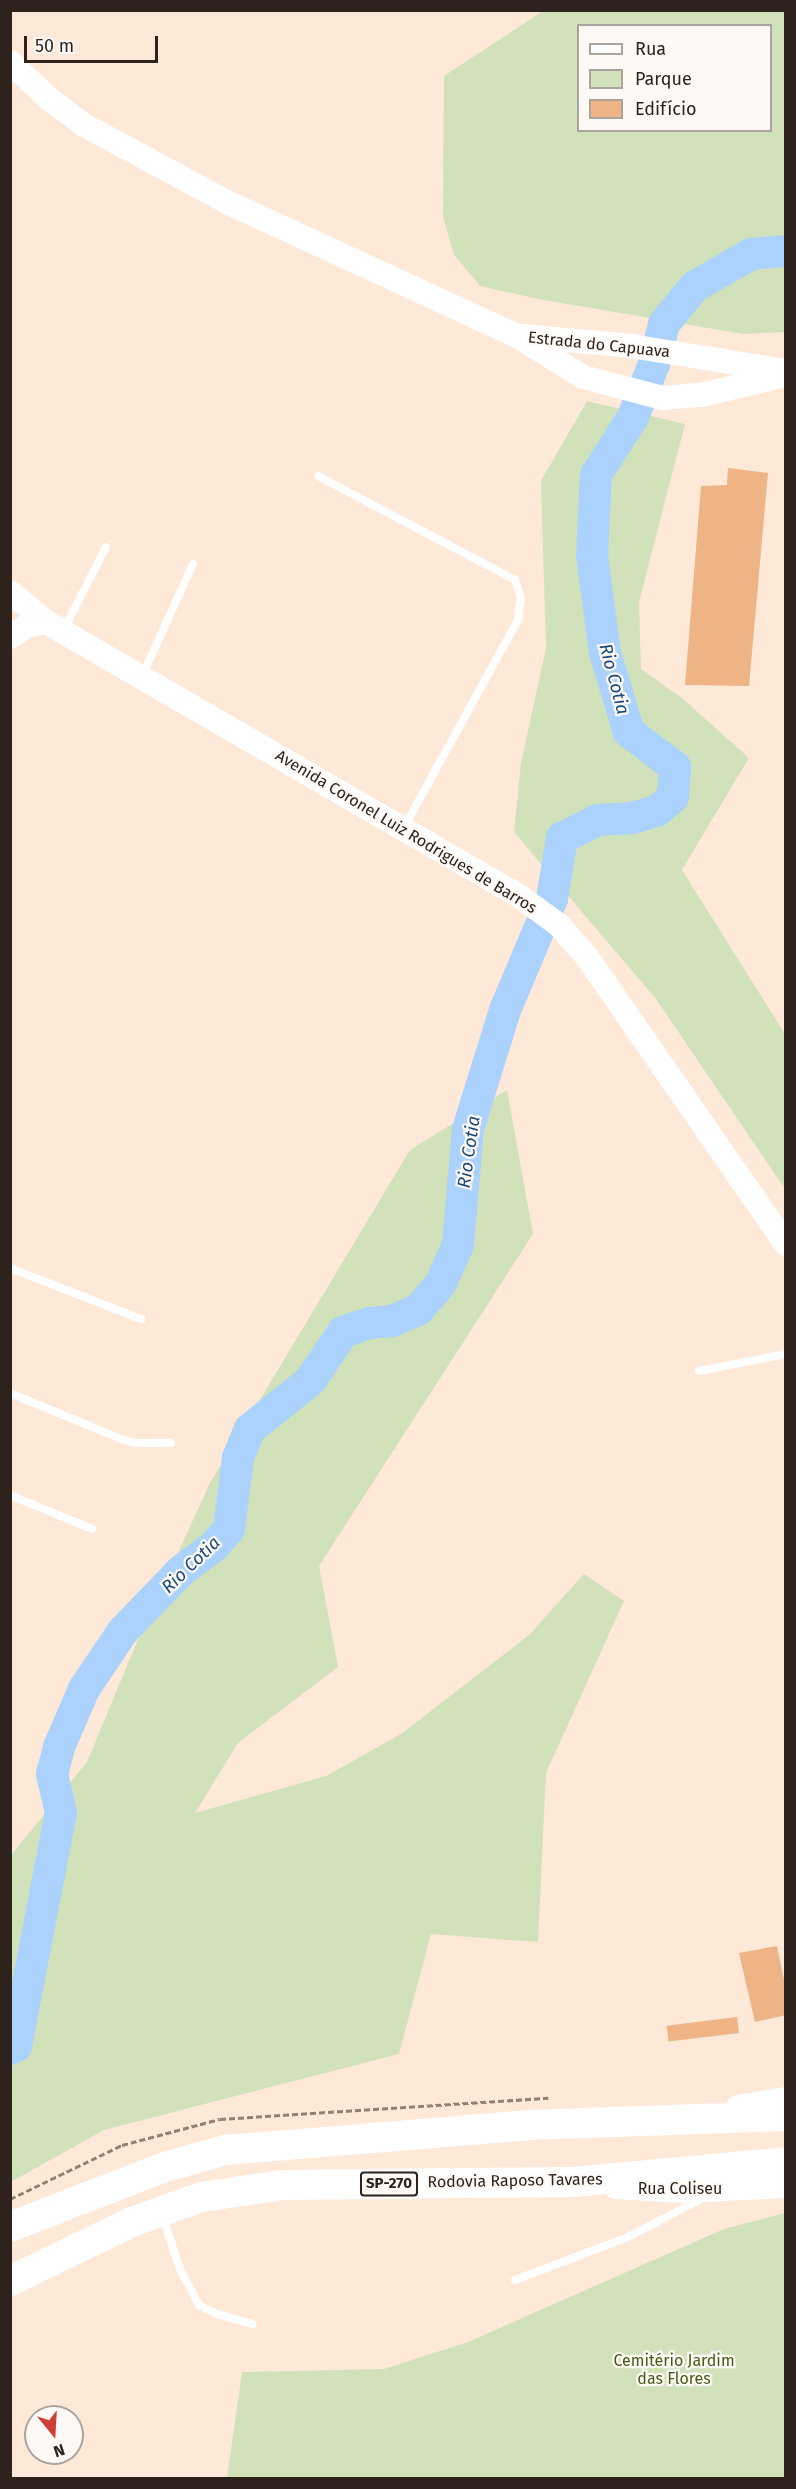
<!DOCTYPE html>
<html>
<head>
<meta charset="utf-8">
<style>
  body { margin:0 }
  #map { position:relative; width:796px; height:2489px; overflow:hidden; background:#fee8d8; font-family:"Fira Sans",sans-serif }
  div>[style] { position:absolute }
  .green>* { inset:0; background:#d1e2bb }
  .river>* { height:32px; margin:-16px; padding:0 16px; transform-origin:16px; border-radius:16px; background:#aad2fc }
  .building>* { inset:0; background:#efb486; transform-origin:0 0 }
  .path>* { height:3px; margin-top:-1.5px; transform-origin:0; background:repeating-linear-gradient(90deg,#908175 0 6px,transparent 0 9px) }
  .lane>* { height:8px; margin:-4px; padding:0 4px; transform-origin:4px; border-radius:4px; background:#fff }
  .secondary>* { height:24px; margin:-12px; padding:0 12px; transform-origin:12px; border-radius:12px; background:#fff }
  .highway>* { height:30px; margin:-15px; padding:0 15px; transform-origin:15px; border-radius:15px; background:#fff }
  span { translate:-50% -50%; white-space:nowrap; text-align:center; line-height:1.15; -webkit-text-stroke:4.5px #fef9f5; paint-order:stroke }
  .shield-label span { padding:2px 4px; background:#fef9f5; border:2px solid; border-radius:4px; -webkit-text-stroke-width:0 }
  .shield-label { font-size:15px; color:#2d231c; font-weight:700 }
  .street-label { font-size:16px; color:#2d231c }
  .park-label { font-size:16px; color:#445c19 }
  .water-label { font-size:18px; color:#17497a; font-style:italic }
  .frame { position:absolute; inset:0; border:12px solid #2d231c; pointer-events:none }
  .legend { position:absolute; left:577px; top:24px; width:195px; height:108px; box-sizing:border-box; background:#fef9f5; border:2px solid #aaa39e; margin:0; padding:8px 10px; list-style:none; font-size:18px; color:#2d231c }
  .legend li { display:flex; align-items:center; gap:12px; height:30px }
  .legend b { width:30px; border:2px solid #aaa39e }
  .north { position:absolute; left:24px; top:2405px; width:60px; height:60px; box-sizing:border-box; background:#fef9f5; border:2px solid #aaa39e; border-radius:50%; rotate:162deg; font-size:16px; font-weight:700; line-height:24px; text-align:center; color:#2d231c }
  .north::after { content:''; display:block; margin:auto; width:21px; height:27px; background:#cd3f38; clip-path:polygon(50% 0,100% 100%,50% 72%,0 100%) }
  .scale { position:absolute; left:24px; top:36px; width:134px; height:27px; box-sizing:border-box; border:3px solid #2d231c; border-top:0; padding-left:8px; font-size:18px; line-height:21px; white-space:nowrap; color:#2d231c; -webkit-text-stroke:4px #fef9f5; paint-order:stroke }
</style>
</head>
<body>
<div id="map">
  <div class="green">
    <i style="clip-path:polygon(evenodd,543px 11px,785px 11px,785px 332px,743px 334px,538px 299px,480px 286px,454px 255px,443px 217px,444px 76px,543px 11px,578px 26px,770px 26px,770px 130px,578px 130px,578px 26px)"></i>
    <i style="clip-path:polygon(587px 401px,685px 424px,639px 602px,641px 669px,682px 698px,749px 758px,682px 870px,785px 1034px,785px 1189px,656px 999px,514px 832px,521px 763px,546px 648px,541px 481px)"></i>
    <i style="clip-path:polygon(507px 1090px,533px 1234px,319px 1566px,338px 1667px,238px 1743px,195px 1813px,326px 1776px,401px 1734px,529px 1635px,584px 1574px,624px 1601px,546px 1773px,538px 1942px,431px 1934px,399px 2054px,104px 2130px,11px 2182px,11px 1855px,87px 1762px,134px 1649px,210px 1483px,410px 1150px)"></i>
    <i style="clip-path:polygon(785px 2213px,785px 2478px,227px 2478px,242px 2372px,384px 2369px,468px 2342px,724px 2229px)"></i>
  </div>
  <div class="river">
    <i style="left:10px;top:2049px;width:7px;rotate:-27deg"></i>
    <i style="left:16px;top:2046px;width:237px;rotate:-79.1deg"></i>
    <i style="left:61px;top:1813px;width:40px;rotate:-103deg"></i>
    <i style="left:52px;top:1774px;width:28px;rotate:-75deg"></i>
    <i style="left:59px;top:1747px;width:63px;rotate:-66.7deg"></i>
    <i style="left:84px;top:1689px;width:70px;rotate:-56.1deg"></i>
    <i style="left:123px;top:1631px;width:83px;rotate:-46deg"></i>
    <i style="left:181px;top:1571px;width:41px;rotate:-37.1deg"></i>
    <i style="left:214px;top:1546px;width:23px;rotate:-49deg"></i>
    <i style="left:229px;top:1529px;width:72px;rotate:-82.8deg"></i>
    <i style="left:238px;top:1458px;width:31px;rotate:-68deg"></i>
    <i style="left:250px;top:1429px;width:77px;rotate:-38.7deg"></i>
    <i style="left:310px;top:1381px;width:59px;rotate:-56deg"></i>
    <i style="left:343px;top:1332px;width:28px;rotate:-19deg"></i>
    <i style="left:369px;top:1323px;width:23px;rotate:-5deg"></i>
    <i style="left:392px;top:1321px;width:28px;rotate:-23deg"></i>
    <i style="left:418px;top:1310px;width:33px;rotate:-49deg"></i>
    <i style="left:440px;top:1285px;width:44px;rotate:-65.8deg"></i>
    <i style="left:458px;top:1245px;width:116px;rotate:-85.1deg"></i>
    <i style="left:468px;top:1129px;width:125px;rotate:-72.7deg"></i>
    <i style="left:505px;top:1010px;width:121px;rotate:-67.1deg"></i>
    <i style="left:552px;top:899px;width:62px;rotate:-80.7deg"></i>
    <i style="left:562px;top:838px;width:40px;rotate:-26.6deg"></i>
    <i style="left:598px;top:820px;width:34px;rotate:-3deg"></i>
    <i style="left:632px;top:818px;width:26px;rotate:-16deg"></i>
    <i style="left:657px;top:811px;width:21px;rotate:-41deg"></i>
    <i style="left:673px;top:797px;width:30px;rotate:-86deg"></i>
    <i style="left:675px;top:767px;width:58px;rotate:-142.7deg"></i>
    <i style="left:629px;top:732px;width:83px;rotate:-106.9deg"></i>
    <i style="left:605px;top:653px;width:98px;rotate:-97.6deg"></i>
    <i style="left:592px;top:556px;width:81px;rotate:-87.2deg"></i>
    <i style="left:596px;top:475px;width:69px;rotate:-57.5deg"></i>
    <i style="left:633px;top:417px;width:57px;rotate:-68.4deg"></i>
    <i style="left:654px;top:364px;width:41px;rotate:-76deg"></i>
    <i style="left:664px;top:324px;width:48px;rotate:-51deg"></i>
    <i style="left:694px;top:287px;width:66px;rotate:-30.1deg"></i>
    <i style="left:751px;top:254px;width:35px;rotate:-5deg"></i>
  </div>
  <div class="building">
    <i style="clip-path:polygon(728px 468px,768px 473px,749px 686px,685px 685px,701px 486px,727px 485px)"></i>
    <i style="clip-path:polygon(777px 1946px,786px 1990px,786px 2015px,755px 2022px,739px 1953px)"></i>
    <i style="left:737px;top:2017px;width:16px;height:71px;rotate:83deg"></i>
  </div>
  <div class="path">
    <i style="left:10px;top:2199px;width:124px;rotate:-25.7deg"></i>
    <i style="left:122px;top:2145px;width:101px;rotate:-14.9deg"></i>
    <i style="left:220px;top:2119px;width:329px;rotate:-3.7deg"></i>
  </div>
  <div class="lane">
    <i style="left:318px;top:476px;width:223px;rotate:27.8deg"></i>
    <i style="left:515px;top:580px;width:18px;rotate:71deg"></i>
    <i style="left:521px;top:597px;width:23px;rotate:97deg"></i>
    <i style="left:518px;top:620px;width:236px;rotate:118.8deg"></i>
    <i style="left:64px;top:629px;width:92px;rotate:-62.9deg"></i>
    <i style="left:142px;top:676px;width:123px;rotate:-65.5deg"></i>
    <i style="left:10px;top:1268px;width:141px;rotate:21.3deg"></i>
    <i style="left:699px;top:1371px;width:89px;rotate:-11.1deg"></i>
    <i style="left:10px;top:1393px;width:120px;rotate:22.5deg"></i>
    <i style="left:121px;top:1439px;width:15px;rotate:16deg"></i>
    <i style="left:135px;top:1443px;width:36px"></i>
    <i style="left:10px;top:1495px;width:89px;rotate:22.5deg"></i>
    <i style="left:162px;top:2215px;width:57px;rotate:71.6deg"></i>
    <i style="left:180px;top:2269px;width:41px;rotate:62.2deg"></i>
    <i style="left:199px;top:2305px;width:20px;rotate:27deg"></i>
    <i style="left:217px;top:2314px;width:37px;rotate:16deg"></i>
    <i style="left:515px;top:2280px;width:121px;rotate:-20.8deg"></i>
    <i style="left:628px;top:2237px;width:85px;rotate:-27.5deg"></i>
  </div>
  <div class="secondary">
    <i style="left:10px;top:62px;width:52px;rotate:43.5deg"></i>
    <i style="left:48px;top:98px;width:45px;rotate:36.9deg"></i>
    <i style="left:84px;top:125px;width:165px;rotate:28.3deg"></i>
    <i style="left:229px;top:203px;width:317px;rotate:24.8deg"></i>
    <i style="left:517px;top:336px;width:78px;rotate:31.8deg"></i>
    <i style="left:583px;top:377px;width:83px;rotate:14.7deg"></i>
    <i style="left:663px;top:398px;width:38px;rotate:-5deg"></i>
    <i style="left:701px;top:395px;width:87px;rotate:-13.2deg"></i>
    <i style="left:522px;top:336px;width:109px;rotate:5.2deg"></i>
    <i style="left:631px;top:346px;width:156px;rotate:9.2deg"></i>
    <i style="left:10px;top:592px;width:47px;rotate:39.8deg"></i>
    <i style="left:46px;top:622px;width:547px;rotate:30.08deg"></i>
    <i style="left:519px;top:896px;width:49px;rotate:35.9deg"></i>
    <i style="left:559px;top:925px;width:43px;rotate:48.8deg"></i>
    <i style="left:587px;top:957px;width:349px;rotate:55.3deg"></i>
    <i style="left:10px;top:637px;width:20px;rotate:-33deg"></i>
    <i style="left:27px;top:626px;width:19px;rotate:-12deg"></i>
    <i style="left:738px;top:2107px;width:49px;rotate:-9.5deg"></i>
    <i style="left:616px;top:2187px;width:67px;rotate:3.4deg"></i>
    <i style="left:683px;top:2191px;width:103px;rotate:-2.8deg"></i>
  </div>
  <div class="highway">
    <i style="left:10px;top:2227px;width:166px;rotate:-21.2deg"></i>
    <i style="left:165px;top:2167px;width:63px;rotate:-15.6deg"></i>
    <i style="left:226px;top:2150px;width:302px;rotate:-4.7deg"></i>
    <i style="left:527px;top:2125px;width:259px;rotate:-2deg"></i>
    <i style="left:10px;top:2281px;width:136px;rotate:-25.8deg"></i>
    <i style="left:132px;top:2222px;width:73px;rotate:-19.9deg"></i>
    <i style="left:201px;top:2197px;width:83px;rotate:-8.3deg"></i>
    <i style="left:283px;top:2185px;width:291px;rotate:-0.6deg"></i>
    <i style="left:574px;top:2182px;width:213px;rotate:-5.4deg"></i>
  </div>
  <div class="shield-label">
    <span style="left:389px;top:2184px">SP-270</span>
  </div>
  <div class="street-label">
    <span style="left:599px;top:345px;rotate:6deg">Estrada do Capuava</span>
    <span style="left:406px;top:832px;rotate:31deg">Avenida Coronel Luiz Rodrigues de Barros</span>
    <span style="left:515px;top:2181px;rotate:-1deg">Rodovia Raposo Tavares</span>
    <span style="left:680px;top:2189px">Rua Coliseu</span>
  </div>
  <div class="park-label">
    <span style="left:674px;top:2370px">Cemitério Jardim<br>das Flores</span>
  </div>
  <div class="water-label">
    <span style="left:614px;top:679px;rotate:75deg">Rio Cotia</span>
    <span style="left:469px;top:1152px;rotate:-82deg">Rio Cotia</span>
    <span style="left:191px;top:1565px;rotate:-44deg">Rio Cotia</span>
  </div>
  <div class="frame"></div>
  <ul class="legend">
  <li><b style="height:8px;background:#fff"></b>Rua</li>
  <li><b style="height:16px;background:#d1e2bb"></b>Parque</li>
  <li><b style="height:16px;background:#efb486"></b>Edifício</li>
  </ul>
  <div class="north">N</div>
  <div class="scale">50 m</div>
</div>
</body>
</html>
